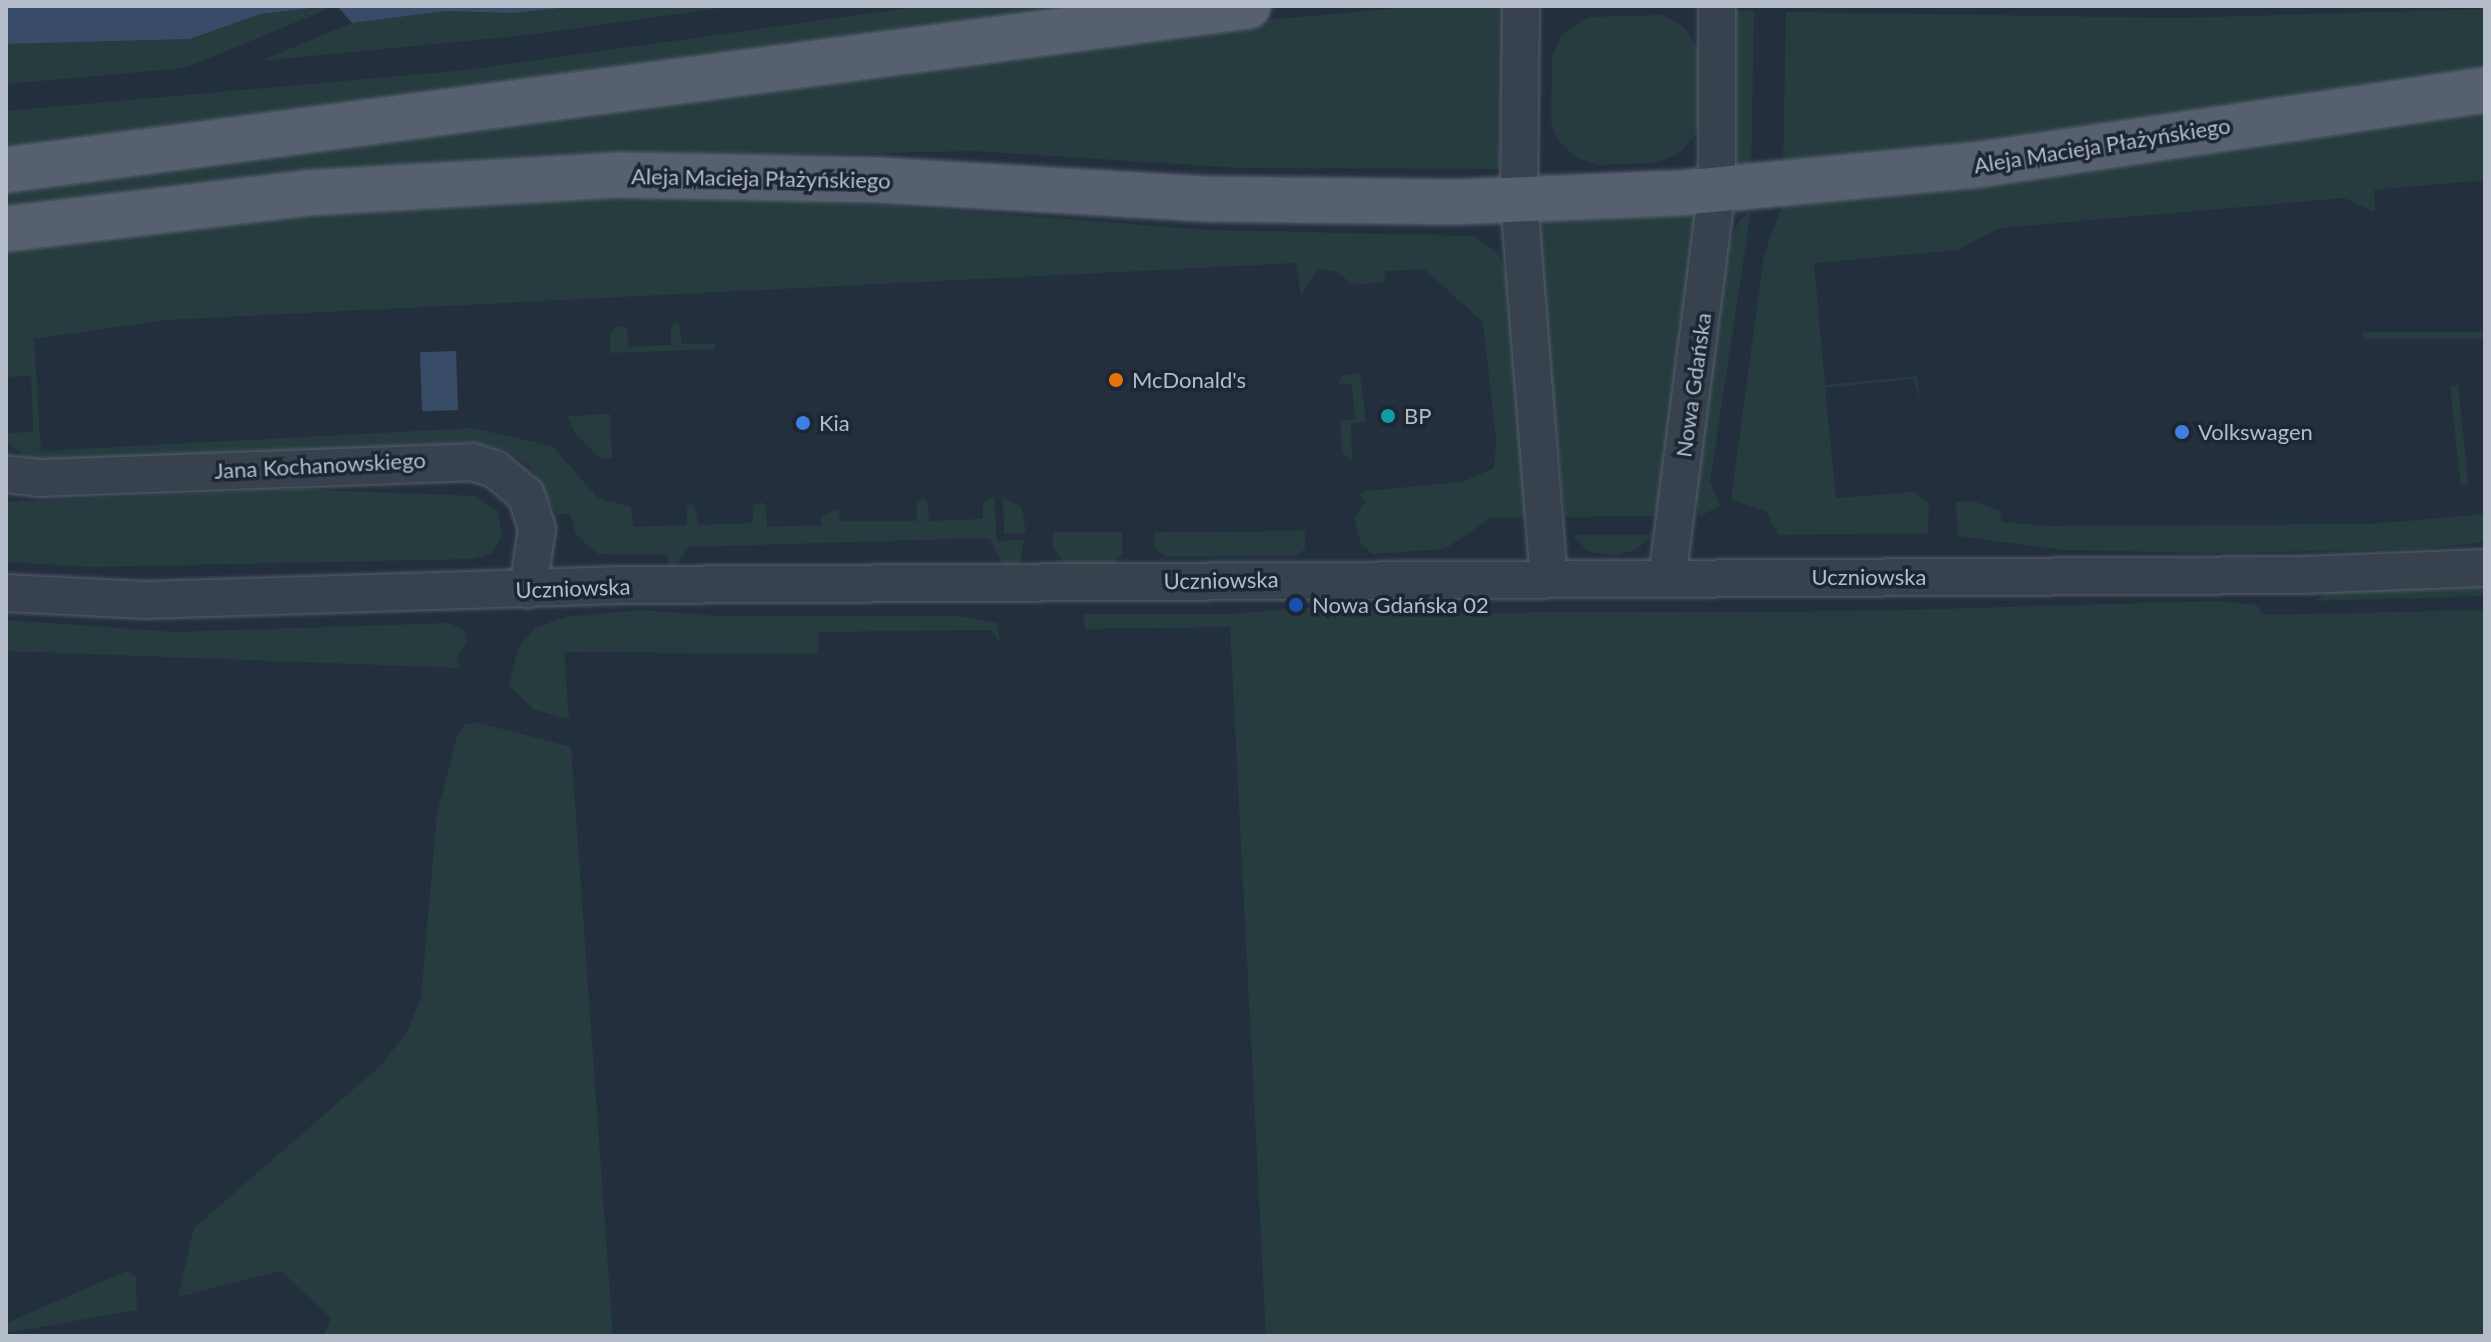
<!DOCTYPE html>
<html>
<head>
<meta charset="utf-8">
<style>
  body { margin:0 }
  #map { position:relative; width:2491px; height:1342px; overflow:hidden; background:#242f3e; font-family:Lato,sans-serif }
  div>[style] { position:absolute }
  .green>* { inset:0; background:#263c3f; transform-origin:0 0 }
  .water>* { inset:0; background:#394c67; transform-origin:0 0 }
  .roads { filter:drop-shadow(0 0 2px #565f6c) drop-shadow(0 0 2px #565f6c) }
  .minor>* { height:36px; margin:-18px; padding:0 18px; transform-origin:18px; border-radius:18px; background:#38414e }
  .major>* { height:44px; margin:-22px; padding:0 22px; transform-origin:22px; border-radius:22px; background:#56606e }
  .dots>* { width:22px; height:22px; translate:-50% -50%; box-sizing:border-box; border:4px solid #1d2633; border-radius:50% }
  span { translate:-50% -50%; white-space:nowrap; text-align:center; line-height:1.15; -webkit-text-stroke:7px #1d2633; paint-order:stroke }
  .street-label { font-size:22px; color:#b4bcc9 }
  .poi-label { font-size:22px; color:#b4bcc9 }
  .left { translate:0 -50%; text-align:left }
  .frame { position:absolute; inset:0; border:8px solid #b4bcc9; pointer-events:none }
</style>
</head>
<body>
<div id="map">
  <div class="green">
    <i style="clip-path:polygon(335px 6px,185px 68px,6px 84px,6px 44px,190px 39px,260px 14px)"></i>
    <i style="clip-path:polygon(580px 6px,735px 6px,527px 35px,260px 61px,352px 23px,446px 11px,513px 13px)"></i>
    <i style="clip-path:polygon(923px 6px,1101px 6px,6px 154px,6px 111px,466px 70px)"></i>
    <i style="clip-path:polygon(1422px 6px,1504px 6px,1499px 169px,1242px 168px,973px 151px,790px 155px,6px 212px,6px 187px,1200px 26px)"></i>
    <i style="clip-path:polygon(2485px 9px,2485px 74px,1783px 170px,1786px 12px,2179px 18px)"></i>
    <i style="left:1754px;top:11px;width:162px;height:19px;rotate:91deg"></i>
    <i style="clip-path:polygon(1662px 15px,1684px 27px,1701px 53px,1700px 123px,1693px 138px,1677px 155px,1653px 163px,1600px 165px,1576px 158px,1558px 140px,1551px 123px,1552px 56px,1561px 36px,1589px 17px)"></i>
    <i style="clip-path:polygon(2485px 107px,2485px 180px,2374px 190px,2375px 212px,2344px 198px,2000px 228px,1957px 250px,1814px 263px,1825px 385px,1917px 376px,1920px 401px,1913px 379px,1825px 388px,1836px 498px,1914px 492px,1929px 504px,1928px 533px,1778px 535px,1766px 511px,1731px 500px,1764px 255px,1783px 203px)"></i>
    <i style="clip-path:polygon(762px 196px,1210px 230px,1474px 236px,1498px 253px,1507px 274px,1530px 517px,1491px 518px,1445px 549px,1372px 554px,1361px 544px,1354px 518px,1365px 502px,1360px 494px,1365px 491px,1462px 482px,1494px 468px,1496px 440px,1483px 322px,1424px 269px,1386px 271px,1384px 282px,1353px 285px,1337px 272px,1318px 269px,1301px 296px,1296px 263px,167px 320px,34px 339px,41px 451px,472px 428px,552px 446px,598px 498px,631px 507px,633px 527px,687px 525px,687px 506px,694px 503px,699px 525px,753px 523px,753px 506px,760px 502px,766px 505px,767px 527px,821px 525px,821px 516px,839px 509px,840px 521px,917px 521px,917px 503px,923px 499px,928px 503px,929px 521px,983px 519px,983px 502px,994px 497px,997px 541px,1024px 540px,1020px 561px,1012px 567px,1003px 565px,991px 540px,985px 538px,689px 547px,674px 568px,669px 568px,668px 555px,598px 554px,576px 535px,570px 513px,557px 515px,529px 466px,503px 449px,471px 442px,153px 459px,30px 460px,7px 443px,6px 433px,33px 432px,31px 376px,6px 377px,6px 246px,474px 197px)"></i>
    <i style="clip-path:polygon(1751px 211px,1710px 481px,1720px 506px,1700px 516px,1695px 500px,1728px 246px,1739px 221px)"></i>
    <i style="clip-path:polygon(1697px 212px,1658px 516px,1565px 517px,1536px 222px,1539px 218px)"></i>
    <i style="clip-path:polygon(678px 323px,682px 344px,715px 344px,715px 349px,610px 353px,610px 333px,617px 326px,627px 327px,628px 347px,671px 345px,671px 326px)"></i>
    <i style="left:2485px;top:332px;width:7px;height:122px;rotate:90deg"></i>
    <i style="clip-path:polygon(1360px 373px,1366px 422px,1351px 424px,1352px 462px,1342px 453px,1340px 421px,1355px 419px,1352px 385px,1338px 383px,1342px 376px)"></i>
    <i style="left:2458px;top:385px;width:100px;height:8px;rotate:84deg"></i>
    <i style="clip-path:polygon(610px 414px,612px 458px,601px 459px,574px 432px,568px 416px)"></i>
    <i style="clip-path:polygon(296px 489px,475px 496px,498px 512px,502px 535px,492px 553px,473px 559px,93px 567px,6px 562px,6px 502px)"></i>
    <i style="clip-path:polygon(1003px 497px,1022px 508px,1026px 533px,1004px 534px)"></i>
    <i style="clip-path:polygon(1973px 501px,2000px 511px,2002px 522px,2046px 526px,2372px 524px,2485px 514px,2485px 542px,2422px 549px,2213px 553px,2063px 550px,1958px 536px,1956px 502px)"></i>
    <i style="clip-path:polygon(1305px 531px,1305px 549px,1296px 556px,1166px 557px,1154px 546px,1155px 532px)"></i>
    <i style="clip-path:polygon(1053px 532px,1122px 532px,1122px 554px,1110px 566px,1067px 567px,1053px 547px)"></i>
    <i style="clip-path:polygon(1572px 535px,1652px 535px,1636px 550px,1614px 556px,1588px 551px)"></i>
    <i style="clip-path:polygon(2485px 583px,2485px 596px,2315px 601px,2331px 589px)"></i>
    <i style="clip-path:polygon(2216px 601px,2256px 605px,2265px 615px,2485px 610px,2485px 1336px,1266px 1336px,1230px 627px,1085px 629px,1084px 614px,1230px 614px,1316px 607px,1432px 613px,1866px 611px)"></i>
    <i style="clip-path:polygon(640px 610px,720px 616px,958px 616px,997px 623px,1000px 643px,991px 630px,819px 632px,818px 654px,564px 652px,569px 719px,535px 710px,509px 686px,518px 648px,535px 628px,566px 617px)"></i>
    <i style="clip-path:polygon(6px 620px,175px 632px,449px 623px,464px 630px,467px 642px,456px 659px,461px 668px,6px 651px)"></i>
    <i style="clip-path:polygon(479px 723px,571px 747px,613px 1336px,323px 1336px,331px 1318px,281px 1271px,178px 1297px,194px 1228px,380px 1066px,406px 1034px,421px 998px,437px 813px,458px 733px,466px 724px)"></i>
    <i style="clip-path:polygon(127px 1271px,136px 1277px,137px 1310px,6px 1333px,6px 1323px)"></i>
  </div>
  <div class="water">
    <i style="clip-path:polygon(6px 6px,330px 6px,260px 14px,190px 39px,6px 44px)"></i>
    <i style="clip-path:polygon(337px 6px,580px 6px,513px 13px,446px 11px,352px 23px)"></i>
    <i style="left:456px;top:351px;width:59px;height:36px;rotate:88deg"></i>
  </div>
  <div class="roads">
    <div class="minor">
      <i style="left:1521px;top:6px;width:194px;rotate:90.6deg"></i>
      <i style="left:1519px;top:200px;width:380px;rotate:85.5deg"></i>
      <i style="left:6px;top:474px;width:34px;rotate:7deg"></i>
      <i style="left:40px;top:478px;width:432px;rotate:-2.1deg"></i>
      <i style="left:472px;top:462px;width:24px;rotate:17deg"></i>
      <i style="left:495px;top:469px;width:40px;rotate:40deg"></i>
      <i style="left:526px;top:495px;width:36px;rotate:72deg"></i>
      <i style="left:537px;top:529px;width:61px;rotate:98.5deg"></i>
      <i style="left:1667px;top:579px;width:391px;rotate:-82.7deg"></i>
      <i style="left:1717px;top:191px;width:185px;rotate:-90deg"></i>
      <i style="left:6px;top:593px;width:140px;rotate:2.9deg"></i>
      <i style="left:146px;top:600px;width:475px;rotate:-1.8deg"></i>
      <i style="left:621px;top:585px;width:1679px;rotate:-0.34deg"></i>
      <i style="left:2300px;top:575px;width:185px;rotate:-2.2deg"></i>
    </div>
    <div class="major">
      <i style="left:6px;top:170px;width:1253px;rotate:-7.52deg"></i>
      <i style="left:6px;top:229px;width:302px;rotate:-6.8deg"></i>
      <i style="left:306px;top:193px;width:315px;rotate:-3.3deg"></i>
      <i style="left:620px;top:175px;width:257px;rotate:1.1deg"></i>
      <i style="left:877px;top:180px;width:334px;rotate:3.3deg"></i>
      <i style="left:1210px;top:199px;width:246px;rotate:0.7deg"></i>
      <i style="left:1456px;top:202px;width:223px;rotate:-2.3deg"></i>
      <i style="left:1679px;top:193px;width:305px;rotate:-5.4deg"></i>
      <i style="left:1983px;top:164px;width:507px;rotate:-8.39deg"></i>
    </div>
  </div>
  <div class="dots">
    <i style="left:1116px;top:380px;background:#e8710a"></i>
    <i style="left:1388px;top:416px;background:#0f9aa8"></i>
    <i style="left:803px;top:423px;background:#3f7fe0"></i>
    <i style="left:2182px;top:432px;background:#3f7fe0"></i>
    <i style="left:1296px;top:605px;background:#1a4fb4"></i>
  </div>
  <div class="street-label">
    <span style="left:2102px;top:145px;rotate:-9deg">Aleja Macieja Płażyńskiego</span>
    <span style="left:761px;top:178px;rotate:1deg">Aleja Macieja Płażyńskiego</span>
    <span style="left:1693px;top:385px;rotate:-82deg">Nowa Gdańska</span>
    <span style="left:320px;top:465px;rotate:-3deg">Jana Kochanowskiego</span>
    <span style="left:1869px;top:577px">Uczniowska</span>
    <span style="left:1221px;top:580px;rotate:-1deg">Uczniowska</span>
    <span style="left:573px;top:588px;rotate:-2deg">Uczniowska</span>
  </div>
  <div class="poi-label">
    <span class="left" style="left:1132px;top:380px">McDonald's</span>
    <span class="left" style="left:1404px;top:416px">BP</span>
    <span class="left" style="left:819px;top:423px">Kia</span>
    <span class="left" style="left:2198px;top:432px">Volkswagen</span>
    <span class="left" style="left:1312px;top:605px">Nowa Gdańska 02</span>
  </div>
  <div class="frame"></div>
</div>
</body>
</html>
